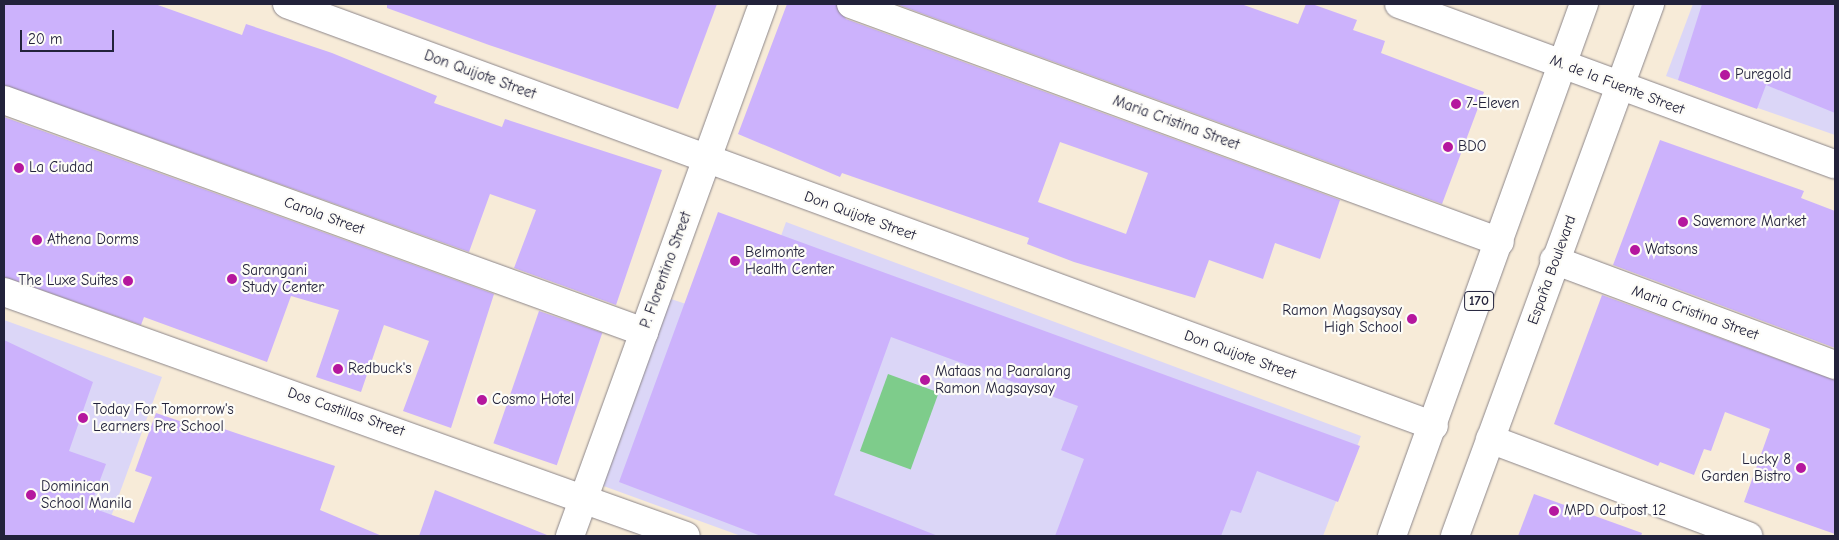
<!DOCTYPE html>
<html>
<head>
<meta charset="utf-8">
<style>
  body { margin:0 }
  #map { position:relative; width:1839px; height:540px; overflow:hidden; background:#f7ebd8; font-family:"Comic Neue",sans-serif }
  div>[style] { position:absolute }
  .built>* { inset:0; background:#dbd6f7 }
  .green>* { inset:0; background:#7ecc8b; transform-origin:0 0 }
  .building>* { inset:0; background:#ccb2fc; transform-origin:0 0 }
  .roads { filter:drop-shadow(0 0 1px #8c868a) drop-shadow(0 0 1px #8c868a) }
  .minor>* { height:28px; margin:-14px; padding:0 14px; transform-origin:14px; border-radius:14px; background:#fff }
  .tertiary>* { height:28px; margin:-14px; padding:0 14px; transform-origin:14px; border-radius:14px; background:#fff }
  .primary>* { height:28px; margin:-14px; padding:0 14px; transform-origin:14px; border-radius:14px; background:#fff }
  .dots>* { width:14px; height:14px; translate:-50% -50%; box-sizing:border-box; border:2px solid #fdfcf7; border-radius:50% }
  span { translate:-50% -50%; white-space:nowrap; text-align:center; line-height:1.15; -webkit-text-stroke:4.5px #fdfcf7; paint-order:stroke }
  .shield-label span { padding:1px 4px; background:#fdfcf7; border:1px solid; border-radius:4px; -webkit-text-stroke-width:0 }
  .shield-label { font-size:14px; color:#22223b; font-weight:700 }
  .street-label { font-size:15px; color:#22223b }
  .poi-label { font-size:15px; color:#22223b }
  .left { translate:0 -50%; text-align:left }
  .right { translate:-100% -50%; text-align:right }
  .frame { position:absolute; inset:0; border:5px solid #22223b; pointer-events:none }
  .scale { position:absolute; left:20px; top:30px; width:94px; height:22px; box-sizing:border-box; border:2px solid #22223b; border-top:0; padding-left:6px; font-size:15px; line-height:18px; white-space:nowrap; color:#22223b; -webkit-text-stroke:4px #fdfcf7; paint-order:stroke }
</style>
</head>
<body>
<div id="map">
  <div class="built">
    <i style="clip-path:polygon(1693px 4px,1835px 4px,1835px 135px,1666px 76px)"></i>
    <i style="clip-path:polygon(786px 222px,1361px 436px,1323px 536px,741px 536px,598px 484px,668px 298px,749px 325px)"></i>
    <i style="clip-path:polygon(4px 320px,162px 377px,104px 536px,4px 536px)"></i>
  </div>
  <div class="green">
    <i style="left:888px;top:374px;width:54px;height:82px;rotate:20deg"></i>
  </div>
  <div class="building">
    <i style="clip-path:polygon(4px 4px,155px 4px,242px 35px,246px 24px,332px 53px,437px 96px,434px 103px,502px 127px,505px 119px,662px 170px,616px 305px,514px 268px,536px 210px,490px 194px,469px 252px,4px 85px)"></i>
    <i style="clip-path:polygon(387px 4px,717px 4px,678px 109px,489px 45px,387px 8px)"></i>
    <i style="clip-path:polygon(evenodd,787px 4px,836px 4px,846px 19px,1340px 200px,1320px 259px,1275px 243px,1263px 279px,1209px 260px,1195px 298px,1074px 262px,1027px 244px,1029px 238px,842px 173px,840px 177px,738px 134px,787px 4px,1060px 142px,1148px 173px,1126px 234px,1038px 202px,1060px 142px)"></i>
    <i style="clip-path:polygon(896px 4px,1241px 4px,1298px 24px,1306px 4px,1312px 4px,1357px 20px,1353px 30px,1385px 41px,1381px 53px,1484px 92px,1442px 204px)"></i>
    <i style="clip-path:polygon(1702px 4px,1835px 4px,1835px 113px,1766px 85px,1757px 109px,1678px 80px)"></i>
    <i style="clip-path:polygon(4px 117px,494px 294px,451px 428px,403px 411px,429px 341px,384px 325px,361px 392px,316px 377px,339px 310px,291px 296px,267px 362px,144px 317px,141px 325px,4px 277px)"></i>
    <i style="clip-path:polygon(1660px 140px,1804px 191px,1801px 198px,1835px 211px,1835px 348px,1613px 265px)"></i>
    <i style="clip-path:polygon(718px 212px,1360px 446px,1338px 502px,1257px 471px,1241px 513px,1231px 510px,1221px 536px,1055px 536px,1084px 459px,1061px 450px,1078px 406px,891px 337px,834px 495px,938px 536px,761px 536px,619px 482px)"></i>
    <i style="clip-path:polygon(1602px 295px,1835px 380px,1835px 534px,1744px 502px,1770px 429px,1725px 412px,1711px 451px,1704px 449px,1694px 475px,1660px 462px,1658px 466px,1554px 424px)"></i>
    <i style="left:539px;top:311px;width:67px;height:140px;rotate:19deg"></i>
    <i style="clip-path:polygon(4px 340px,93px 382px,69px 451px,106px 464px,90px 507px,134px 523px,152px 477px,135px 471px,156px 413px,212px 432px,215px 426px,335px 466px,320px 510px,382px 536px,4px 536px)"></i>
    <i style="clip-path:polygon(435px 490px,547px 535px,547px 536px,419px 536px)"></i>
    <i style="clip-path:polygon(1534px 494px,1642px 533px,1641px 536px,1518px 536px)"></i>
  </div>
  <div class="roads">
    <div class="minor">
      <i style="left:287px;top:4px;width:1222px;rotate:20.2deg"></i>
      <i style="left:851px;top:4px;width:691px;rotate:20.14deg"></i>
      <i style="left:4px;top:100px;width:681px;rotate:19.93deg"></i>
      <i style="left:1554px;top:260px;width:300px;rotate:20.5deg"></i>
      <i style="left:4px;top:292px;width:724px;rotate:19.69deg"></i>
      <i style="left:1490px;top:439px;width:276px;rotate:20.6deg"></i>
    </div>
    <div class="tertiary">
      <i style="left:1399px;top:4px;width:464px;rotate:20.2deg"></i>
      <i style="left:570px;top:536px;width:566px;rotate:-70.06deg"></i>
    </div>
    <div class="primary">
      <i style="left:1392px;top:536px;width:566px;rotate:-70.16deg"></i>
      <i style="left:1455px;top:536px;width:567px;rotate:-69.87deg"></i>
    </div>
  </div>
  <div class="dots">
    <i style="left:1725px;top:75px;background:#b5179e"></i>
    <i style="left:1456px;top:104px;background:#b5179e"></i>
    <i style="left:1448px;top:147px;background:#b5179e"></i>
    <i style="left:19px;top:168px;background:#b5179e"></i>
    <i style="left:1683px;top:222px;background:#b5179e"></i>
    <i style="left:37px;top:240px;background:#b5179e"></i>
    <i style="left:1635px;top:250px;background:#b5179e"></i>
    <i style="left:735px;top:261px;background:#b5179e"></i>
    <i style="left:232px;top:279px;background:#b5179e"></i>
    <i style="left:128px;top:281px;background:#b5179e"></i>
    <i style="left:1412px;top:319px;background:#b5179e"></i>
    <i style="left:338px;top:369px;background:#b5179e"></i>
    <i style="left:925px;top:380px;background:#b5179e"></i>
    <i style="left:482px;top:400px;background:#b5179e"></i>
    <i style="left:83px;top:418px;background:#b5179e"></i>
    <i style="left:1801px;top:468px;background:#b5179e"></i>
    <i style="left:31px;top:495px;background:#b5179e"></i>
    <i style="left:1554px;top:511px;background:#b5179e"></i>
  </div>
  <div class="shield-label">
    <span style="left:1479px;top:301px">170</span>
  </div>
  <div class="street-label">
    <span style="left:480px;top:75px;rotate:20deg">Don Quijote Street</span>
    <span style="left:1617px;top:85px;rotate:21deg">M. de la Fuente Street</span>
    <span style="left:1176px;top:123px;rotate:20deg">Maria Cristina Street</span>
    <span style="left:324px;top:216px;rotate:20deg">Carola Street</span>
    <span style="left:860px;top:216px;rotate:20deg">Don Quijote Street</span>
    <span style="left:666px;top:270px;rotate:-70deg">P. Florentino Street</span>
    <span style="left:1552px;top:270px;rotate:-70deg">España Boulevard</span>
    <span style="left:1695px;top:313px;rotate:20deg">Maria Cristina Street</span>
    <span style="left:1240px;top:355px;rotate:20deg">Don Quijote Street</span>
    <span style="left:346px;top:412px;rotate:19deg">Dos Castillas Street</span>
  </div>
  <div class="poi-label">
    <span class="left" style="left:1735px;top:75px">Puregold</span>
    <span class="left" style="left:1466px;top:104px">7-Eleven</span>
    <span class="left" style="left:1458px;top:147px">BDO</span>
    <span class="left" style="left:29px;top:168px">La Ciudad</span>
    <span class="left" style="left:1693px;top:222px">Savemore Market</span>
    <span class="left" style="left:47px;top:240px">Athena Dorms</span>
    <span class="left" style="left:1645px;top:250px">Watsons</span>
    <span class="left" style="left:745px;top:261px">Belmonte<br>Health Center</span>
    <span class="left" style="left:242px;top:279px">Sarangani<br>Study Center</span>
    <span class="right" style="left:118px;top:281px">The Luxe Suites</span>
    <span class="right" style="left:1402px;top:319px">Ramon Magsaysay<br>High School</span>
    <span class="left" style="left:348px;top:369px">Redbuck's</span>
    <span class="left" style="left:935px;top:380px">Mataas na Paaralang<br>Ramon Magsaysay</span>
    <span class="left" style="left:492px;top:400px">Cosmo Hotel</span>
    <span class="left" style="left:93px;top:418px">Today For Tomorrow's<br>Learners Pre School</span>
    <span class="right" style="left:1791px;top:468px">Lucky 8<br>Garden Bistro</span>
    <span class="left" style="left:41px;top:495px">Dominican<br>School Manila</span>
    <span class="left" style="left:1564px;top:511px">MPD Outpost 12</span>
  </div>
  <div class="frame"></div>
  <div class="scale">20 m</div>
</div>
</body>
</html>
